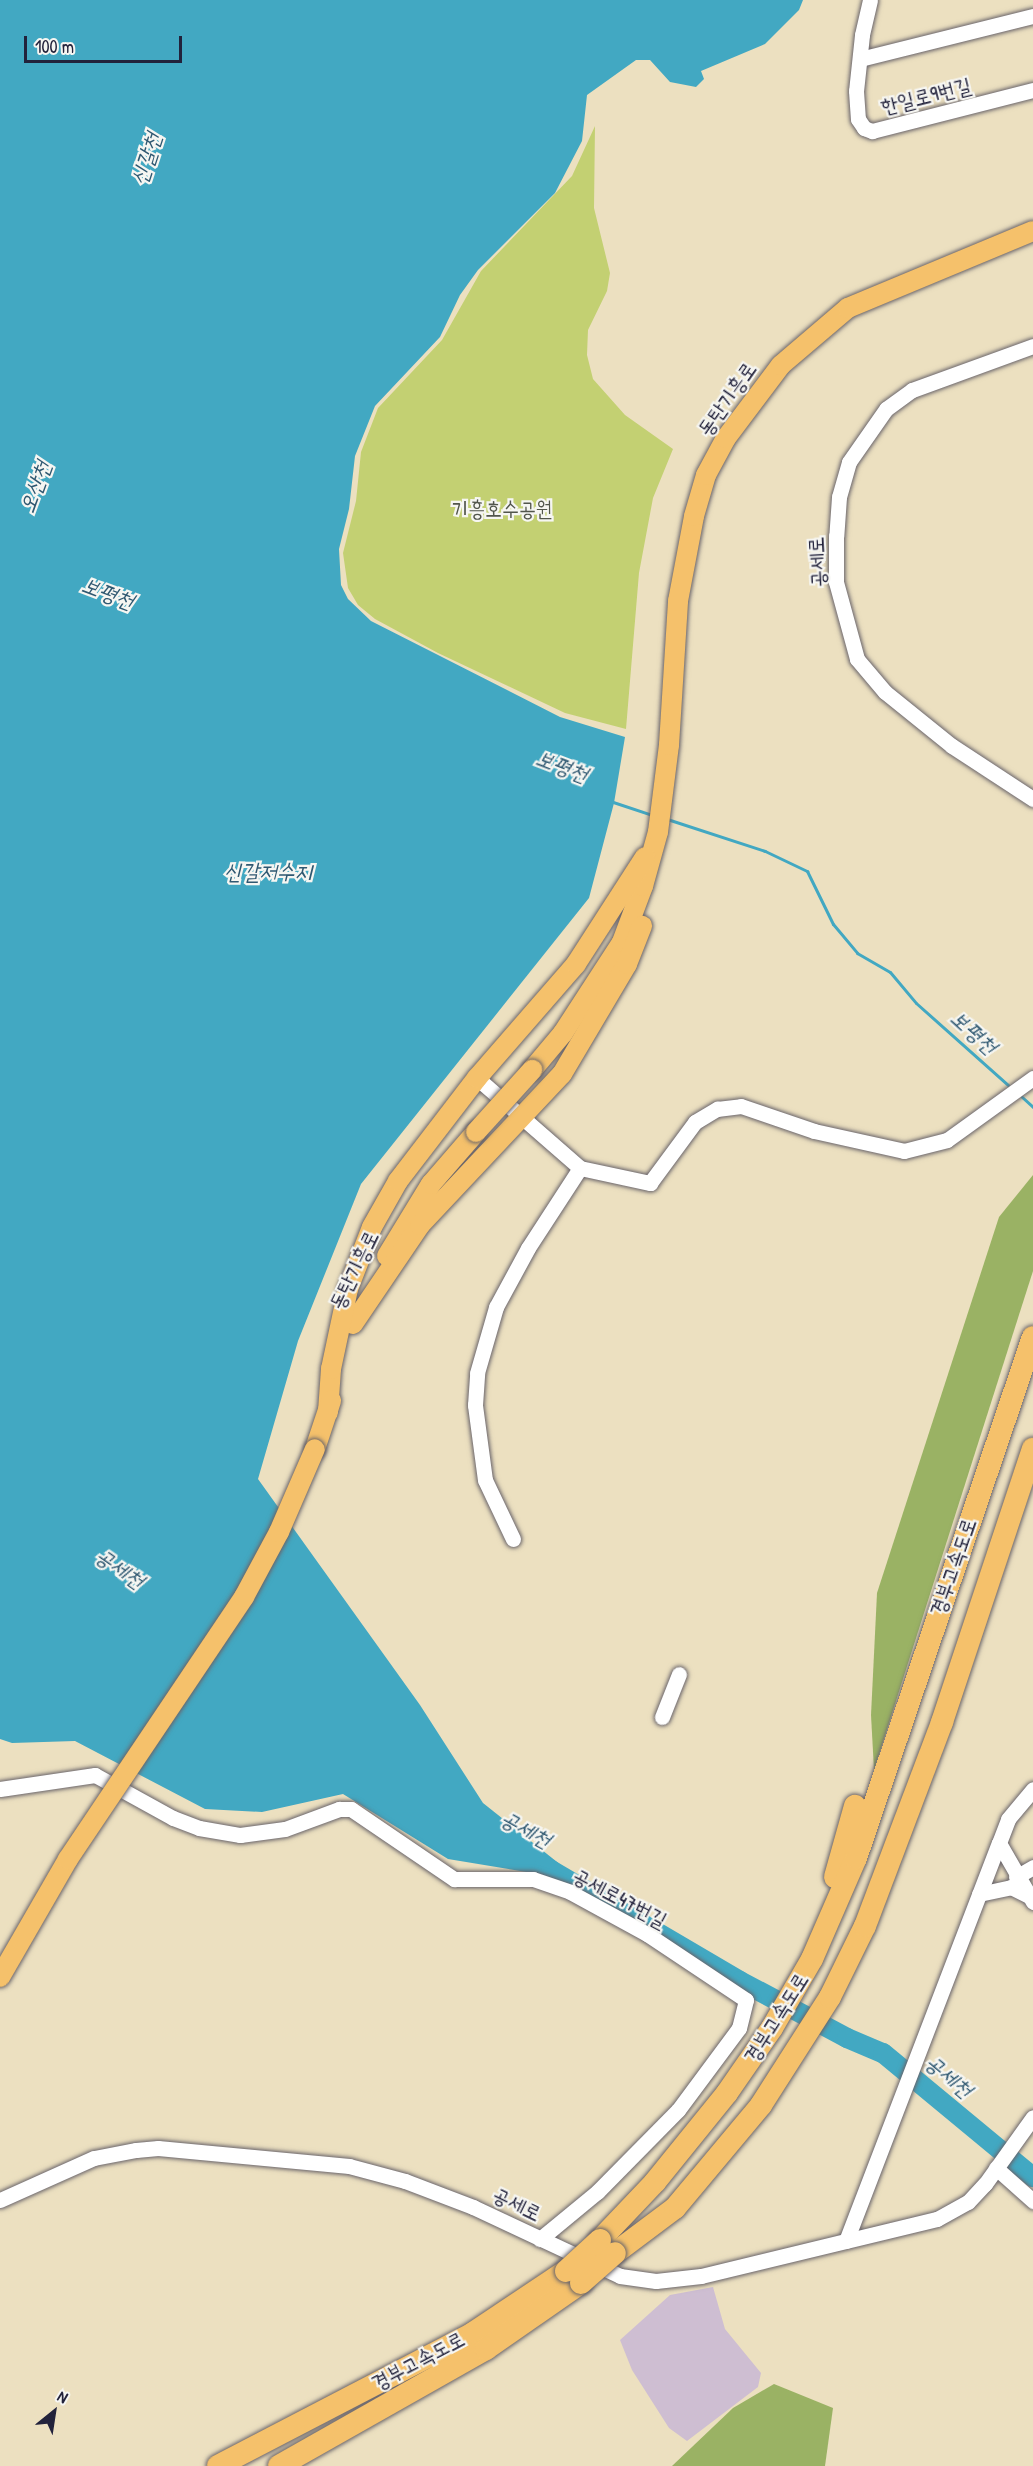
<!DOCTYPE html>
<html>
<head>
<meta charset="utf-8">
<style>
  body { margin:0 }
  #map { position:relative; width:1033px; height:2466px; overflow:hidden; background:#ece0c0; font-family:"Patrick Hand","Poor Story",sans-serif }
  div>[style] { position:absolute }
  .industrial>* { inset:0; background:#cebed2 }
  .green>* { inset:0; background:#c3d072 }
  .forest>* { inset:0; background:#9ab264 }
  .water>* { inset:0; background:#42a8c2 }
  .stream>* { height:3px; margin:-1.5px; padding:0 1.5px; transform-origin:1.5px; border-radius:1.5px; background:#42a8c2 }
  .river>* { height:20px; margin:-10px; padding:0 10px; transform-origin:10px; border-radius:10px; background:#42a8c2 }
  .roads { filter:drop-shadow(0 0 2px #69646a) drop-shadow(0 0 2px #69646a) }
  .minor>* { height:15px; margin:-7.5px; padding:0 7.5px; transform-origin:7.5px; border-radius:7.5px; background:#fff }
  .major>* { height:20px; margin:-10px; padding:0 10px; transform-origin:10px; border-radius:10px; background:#f5c16b }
  .highway>* { height:22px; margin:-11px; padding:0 11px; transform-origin:11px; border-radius:11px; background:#f5c16b }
  .bridges { filter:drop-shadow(0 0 2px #69646a) drop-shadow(0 0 2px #69646a) }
  .major-bridge>* { height:20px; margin:-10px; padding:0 10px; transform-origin:10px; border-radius:10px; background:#f5c16b }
  .highway-bridge>* { height:22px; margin:-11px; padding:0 11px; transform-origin:11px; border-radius:11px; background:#f5c16b }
  span { translate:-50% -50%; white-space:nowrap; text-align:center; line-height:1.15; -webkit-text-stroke:4.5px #f6f6f2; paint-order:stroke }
  .street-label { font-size:21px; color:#22223b }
  .park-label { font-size:21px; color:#52564c }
  .water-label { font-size:22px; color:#2f5871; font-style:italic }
  .north { position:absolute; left:24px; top:2382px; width:60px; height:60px; -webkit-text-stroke:4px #f6f6f2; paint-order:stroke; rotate:30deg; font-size:16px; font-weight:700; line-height:24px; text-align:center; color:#22223b }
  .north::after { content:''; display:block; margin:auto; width:21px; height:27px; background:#22223b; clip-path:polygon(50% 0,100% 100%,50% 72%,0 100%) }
  .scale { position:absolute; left:24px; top:36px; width:158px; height:27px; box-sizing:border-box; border:3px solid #22223b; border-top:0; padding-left:8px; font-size:18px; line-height:21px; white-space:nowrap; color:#22223b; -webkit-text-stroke:4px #f6f6f2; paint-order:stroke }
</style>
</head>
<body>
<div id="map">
  <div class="industrial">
    <i style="clip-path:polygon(713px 2287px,725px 2329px,761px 2373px,758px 2387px,687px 2441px,669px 2428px,632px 2370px,620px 2340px,670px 2295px)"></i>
  </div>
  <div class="green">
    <i style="clip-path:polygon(595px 126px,594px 208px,610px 273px,607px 291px,588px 330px,587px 355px,593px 379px,625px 415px,673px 449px,653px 498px,639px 573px,626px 729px,565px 713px,438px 653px,375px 619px,358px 605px,348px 588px,343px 553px,356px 501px,361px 452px,378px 408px,442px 340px,481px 271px,572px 176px)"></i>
  </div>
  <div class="forest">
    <i style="clip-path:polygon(1033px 1175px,1033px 1271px,874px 1770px,871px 1715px,877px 1593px,999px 1217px)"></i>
    <i style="clip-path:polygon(774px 2384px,833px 2408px,825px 2466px,672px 2466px,733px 2408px)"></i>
  </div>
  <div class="water">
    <i style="clip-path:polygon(0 0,803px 0,799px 10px,765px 44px,701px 71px,704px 79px,696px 87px,670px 82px,650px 60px,636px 60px,587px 95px,582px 141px,555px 193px,478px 270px,460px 295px,440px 337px,375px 406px,355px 456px,349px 509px,339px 549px,341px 585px,348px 599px,371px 621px,560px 717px,625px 737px,614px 803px,589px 898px,361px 1184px,298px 1341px,258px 1479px,420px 1705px,483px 1803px,581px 1881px,448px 1859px,343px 1794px,262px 1812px,205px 1809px,75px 1741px,12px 1743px,0 1739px)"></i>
  </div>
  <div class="stream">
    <i style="left:610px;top:801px;width:44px;rotate:18.4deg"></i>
    <i style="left:667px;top:819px;width:103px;rotate:18.1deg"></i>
    <i style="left:765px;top:851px;width:47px;rotate:25.5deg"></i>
    <i style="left:807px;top:871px;width:59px;rotate:63.9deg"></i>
    <i style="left:833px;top:924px;width:38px;rotate:50deg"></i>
    <i style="left:857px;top:953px;width:38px;rotate:30deg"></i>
    <i style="left:890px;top:972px;width:40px;rotate:50deg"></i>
    <i style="left:916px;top:1003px;width:123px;rotate:41.7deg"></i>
    <i style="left:1022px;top:1097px;width:15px;rotate:42deg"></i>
  </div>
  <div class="river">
    <i style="left:544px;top:1866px;width:227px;rotate:30.4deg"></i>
    <i style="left:740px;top:1981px;width:121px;rotate:28deg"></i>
    <i style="left:847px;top:2038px;width:39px;rotate:23deg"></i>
    <i style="left:883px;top:2053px;width:195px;rotate:39.6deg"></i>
  </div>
  <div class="roads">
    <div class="minor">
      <i style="left:870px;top:0;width:36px;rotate:103deg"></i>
      <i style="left:862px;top:35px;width:56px;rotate:96.1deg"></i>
      <i style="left:856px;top:91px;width:28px;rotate:86deg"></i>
      <i style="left:858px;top:119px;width:11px;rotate:56deg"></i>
      <i style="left:864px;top:128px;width:9px;rotate:21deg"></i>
      <i style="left:872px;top:131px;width:166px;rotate:-14.3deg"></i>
      <i style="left:860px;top:59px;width:178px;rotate:-14deg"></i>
      <i style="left:1033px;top:346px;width:129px;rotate:160deg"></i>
      <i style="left:912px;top:390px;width:32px;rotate:144deg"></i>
      <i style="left:886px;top:409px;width:65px;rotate:124.9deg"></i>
      <i style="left:849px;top:462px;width:36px;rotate:106deg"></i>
      <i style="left:839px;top:497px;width:39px;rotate:94deg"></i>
      <i style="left:836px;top:536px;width:46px;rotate:90deg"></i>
      <i style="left:836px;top:582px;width:80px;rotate:74.7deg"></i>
      <i style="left:857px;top:659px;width:43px;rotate:49.7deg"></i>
      <i style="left:885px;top:692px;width:86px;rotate:38.9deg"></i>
      <i style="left:952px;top:746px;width:97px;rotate:33.2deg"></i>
      <i style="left:477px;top:1078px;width:137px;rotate:41.1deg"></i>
      <i style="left:513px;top:1539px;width:65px;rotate:-115.4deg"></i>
      <i style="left:485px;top:1480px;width:76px;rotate:-97.6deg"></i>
      <i style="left:475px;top:1405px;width:32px;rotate:-86deg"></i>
      <i style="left:477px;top:1373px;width:69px;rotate:-73.9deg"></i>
      <i style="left:496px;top:1307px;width:67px;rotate:-61.5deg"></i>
      <i style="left:528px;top:1248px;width:95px;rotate:-57deg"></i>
      <i style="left:580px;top:1168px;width:72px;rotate:12.1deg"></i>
      <i style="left:650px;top:1183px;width:76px;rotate:-53.6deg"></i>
      <i style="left:695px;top:1122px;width:26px;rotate:-31deg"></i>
      <i style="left:717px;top:1109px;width:24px;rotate:-7deg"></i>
      <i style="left:741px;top:1106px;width:77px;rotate:18.9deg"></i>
      <i style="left:814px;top:1131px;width:92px;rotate:12.5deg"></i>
      <i style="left:904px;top:1151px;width:44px;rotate:-14.3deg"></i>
      <i style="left:947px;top:1140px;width:106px;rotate:-35.8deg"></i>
      <i style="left:662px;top:1717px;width:46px;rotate:-68.4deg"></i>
      <i style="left:0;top:1789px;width:96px;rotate:-8.4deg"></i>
      <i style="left:95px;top:1775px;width:89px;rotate:28.9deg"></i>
      <i style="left:173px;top:1818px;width:28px;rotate:21deg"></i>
      <i style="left:199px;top:1828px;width:42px;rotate:9.7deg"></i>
      <i style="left:240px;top:1835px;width:45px;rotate:-7.6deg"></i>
      <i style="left:285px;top:1829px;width:58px;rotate:-20.3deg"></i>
      <i style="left:339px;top:1809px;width:12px"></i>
      <i style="left:351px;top:1809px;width:125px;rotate:34.2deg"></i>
      <i style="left:454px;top:1879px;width:79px"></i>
      <i style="left:533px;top:1879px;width:39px;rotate:19deg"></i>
      <i style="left:570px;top:1892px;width:88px;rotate:28.6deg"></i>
      <i style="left:647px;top:1934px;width:119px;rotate:33.7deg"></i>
      <i style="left:746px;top:2000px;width:29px;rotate:104deg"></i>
      <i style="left:739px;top:2028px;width:102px;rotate:126.6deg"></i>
      <i style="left:678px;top:2110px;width:115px;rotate:134.6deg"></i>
      <i style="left:597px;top:2192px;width:74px;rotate:140.5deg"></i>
      <i style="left:999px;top:1843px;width:68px;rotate:60deg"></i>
      <i style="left:1016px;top:1877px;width:20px;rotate:-30deg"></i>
      <i style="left:979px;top:1894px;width:33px;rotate:-12deg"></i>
      <i style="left:1011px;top:1887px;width:18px;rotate:27deg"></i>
      <i style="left:996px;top:2168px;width:50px;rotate:41.7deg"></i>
      <i style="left:0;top:2200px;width:103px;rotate:-24.1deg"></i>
      <i style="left:94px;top:2158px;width:43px;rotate:-10.8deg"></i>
      <i style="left:136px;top:2150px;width:22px;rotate:-5deg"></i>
      <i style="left:158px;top:2148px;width:192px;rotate:5.4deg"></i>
      <i style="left:349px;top:2166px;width:58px;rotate:15deg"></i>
      <i style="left:405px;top:2181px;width:73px;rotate:20.9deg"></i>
      <i style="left:473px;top:2207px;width:162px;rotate:25.1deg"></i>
      <i style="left:620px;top:2276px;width:36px;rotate:8deg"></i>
      <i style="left:656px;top:2281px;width:45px;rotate:-6.3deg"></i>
      <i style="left:701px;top:2276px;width:243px;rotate:-13.6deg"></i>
      <i style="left:937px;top:2219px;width:35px;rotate:-29deg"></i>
      <i style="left:968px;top:2202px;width:25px;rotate:-47deg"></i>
      <i style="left:985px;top:2184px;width:82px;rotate:-54.4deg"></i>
      <i style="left:846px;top:2241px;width:426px;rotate:-69deg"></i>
      <i style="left:999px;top:1843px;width:26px;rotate:-69deg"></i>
      <i style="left:1008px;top:1819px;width:39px;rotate:-50deg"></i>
    </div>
    <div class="major">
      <i style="left:532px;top:1070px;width:48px;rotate:-50deg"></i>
      <i style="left:563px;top:1033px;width:108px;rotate:-57deg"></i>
      <i style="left:622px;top:942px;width:60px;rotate:-69.4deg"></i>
      <i style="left:643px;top:886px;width:56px;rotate:-74.5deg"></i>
      <i style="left:658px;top:832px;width:88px;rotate:-82.8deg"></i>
      <i style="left:669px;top:745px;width:144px;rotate:-86.4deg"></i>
      <i style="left:678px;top:601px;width:86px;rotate:-79.3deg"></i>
      <i style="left:694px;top:516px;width:43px;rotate:-73.7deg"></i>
      <i style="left:706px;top:475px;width:42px;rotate:-61.6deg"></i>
      <i style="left:726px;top:438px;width:91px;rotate:-53deg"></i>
      <i style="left:781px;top:365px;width:88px;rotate:-40.4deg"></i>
      <i style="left:848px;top:308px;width:200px;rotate:-22.6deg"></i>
      <i style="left:387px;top:1256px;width:84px;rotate:-58.6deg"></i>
      <i style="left:431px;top:1184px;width:69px;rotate:-49.1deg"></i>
      <i style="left:353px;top:1324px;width:120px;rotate:-55.9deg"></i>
      <i style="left:420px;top:1225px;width:207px;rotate:-46.8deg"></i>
      <i style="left:562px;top:1074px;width:128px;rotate:-59.4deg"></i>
      <i style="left:627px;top:964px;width:41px;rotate:-68.5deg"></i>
      <i style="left:328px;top:1412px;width:43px;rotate:-86deg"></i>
      <i style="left:331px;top:1369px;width:82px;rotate:-78deg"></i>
      <i style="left:348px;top:1289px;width:66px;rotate:-68.8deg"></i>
      <i style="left:372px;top:1227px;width:53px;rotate:-60.5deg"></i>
      <i style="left:398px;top:1181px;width:130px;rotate:-52.5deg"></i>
      <i style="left:477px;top:1078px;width:151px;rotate:-49deg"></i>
      <i style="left:576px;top:964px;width:127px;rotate:-57.2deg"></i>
      <i style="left:315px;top:1449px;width:51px;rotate:-71.6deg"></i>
    </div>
    <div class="highway">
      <i style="left:835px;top:1877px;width:74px;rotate:-74.3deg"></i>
      <i style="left:600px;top:2240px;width:80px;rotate:-46.5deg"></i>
      <i style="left:655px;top:2182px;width:114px;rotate:-51deg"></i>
      <i style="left:727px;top:2093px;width:79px;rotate:-55.3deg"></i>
      <i style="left:772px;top:2028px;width:80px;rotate:-59.9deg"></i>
      <i style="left:812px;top:1959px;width:110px;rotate:-66.5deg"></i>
      <i style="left:856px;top:1858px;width:550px;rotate:-71.24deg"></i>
      <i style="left:615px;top:2253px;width:75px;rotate:-36.9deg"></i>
      <i style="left:675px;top:2208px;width:134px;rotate:-50.1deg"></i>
      <i style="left:761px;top:2105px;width:128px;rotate:-57.4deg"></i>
      <i style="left:830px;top:1997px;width:79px;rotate:-63.8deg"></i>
      <i style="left:865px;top:1926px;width:218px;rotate:-69.3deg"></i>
      <i style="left:942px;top:1722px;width:288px;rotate:-71.6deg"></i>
      <i style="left:218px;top:2466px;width:288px;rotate:-27.5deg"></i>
      <i style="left:473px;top:2333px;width:112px;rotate:-33.7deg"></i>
      <i style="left:279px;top:2466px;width:238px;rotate:-29.5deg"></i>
      <i style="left:486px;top:2349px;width:116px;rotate:-34.8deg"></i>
    </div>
  </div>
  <div class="bridges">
    <div class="major-bridge">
      <i style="left:476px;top:1132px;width:84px;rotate:-47.9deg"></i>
      <i style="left:0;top:1977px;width:136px;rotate:-60deg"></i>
      <i style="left:68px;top:1859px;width:316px;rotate:-56.1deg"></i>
      <i style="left:244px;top:1597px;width:74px;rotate:-61.7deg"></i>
      <i style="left:279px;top:1532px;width:90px;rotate:-66.6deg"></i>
    </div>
    <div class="highway-bridge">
      <i style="left:566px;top:2271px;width:46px;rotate:-42.4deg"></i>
      <i style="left:581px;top:2283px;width:45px;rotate:-41.4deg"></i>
    </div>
  </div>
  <div class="street-label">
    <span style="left:926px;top:96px;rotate:-14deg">한일로9번길</span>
    <span style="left:727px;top:399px;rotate:-55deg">동탄기흥로</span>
    <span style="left:817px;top:562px;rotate:-93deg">공세로</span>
    <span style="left:354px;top:1270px;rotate:-64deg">동탄기흥로</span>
    <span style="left:953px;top:1567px;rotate:-71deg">경부고속도로</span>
    <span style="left:620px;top:1898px;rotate:28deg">공세로47번길</span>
    <span style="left:776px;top:2018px;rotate:-58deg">경부고속도로</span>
    <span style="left:517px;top:2204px;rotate:26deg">공세로</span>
    <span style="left:418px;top:2361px;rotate:-28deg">경부고속도로</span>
  </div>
  <div class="park-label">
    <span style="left:502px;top:509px">기흥호수공원</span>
  </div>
  <div class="water-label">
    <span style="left:146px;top:159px;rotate:-72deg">신갈천</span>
    <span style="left:35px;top:487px;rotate:-70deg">오산천</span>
    <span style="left:108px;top:593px;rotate:21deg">보평천</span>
    <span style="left:562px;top:766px;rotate:21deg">보평천</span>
    <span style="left:268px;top:872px">신갈저수지</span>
    <span style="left:974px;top:1032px;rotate:42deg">보평천</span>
    <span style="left:120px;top:1568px;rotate:35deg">공세천</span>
    <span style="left:526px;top:1829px;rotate:29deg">공세천</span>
    <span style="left:949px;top:2076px;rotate:40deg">공세천</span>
  </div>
  <div class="north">N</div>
  <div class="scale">100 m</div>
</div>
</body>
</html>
